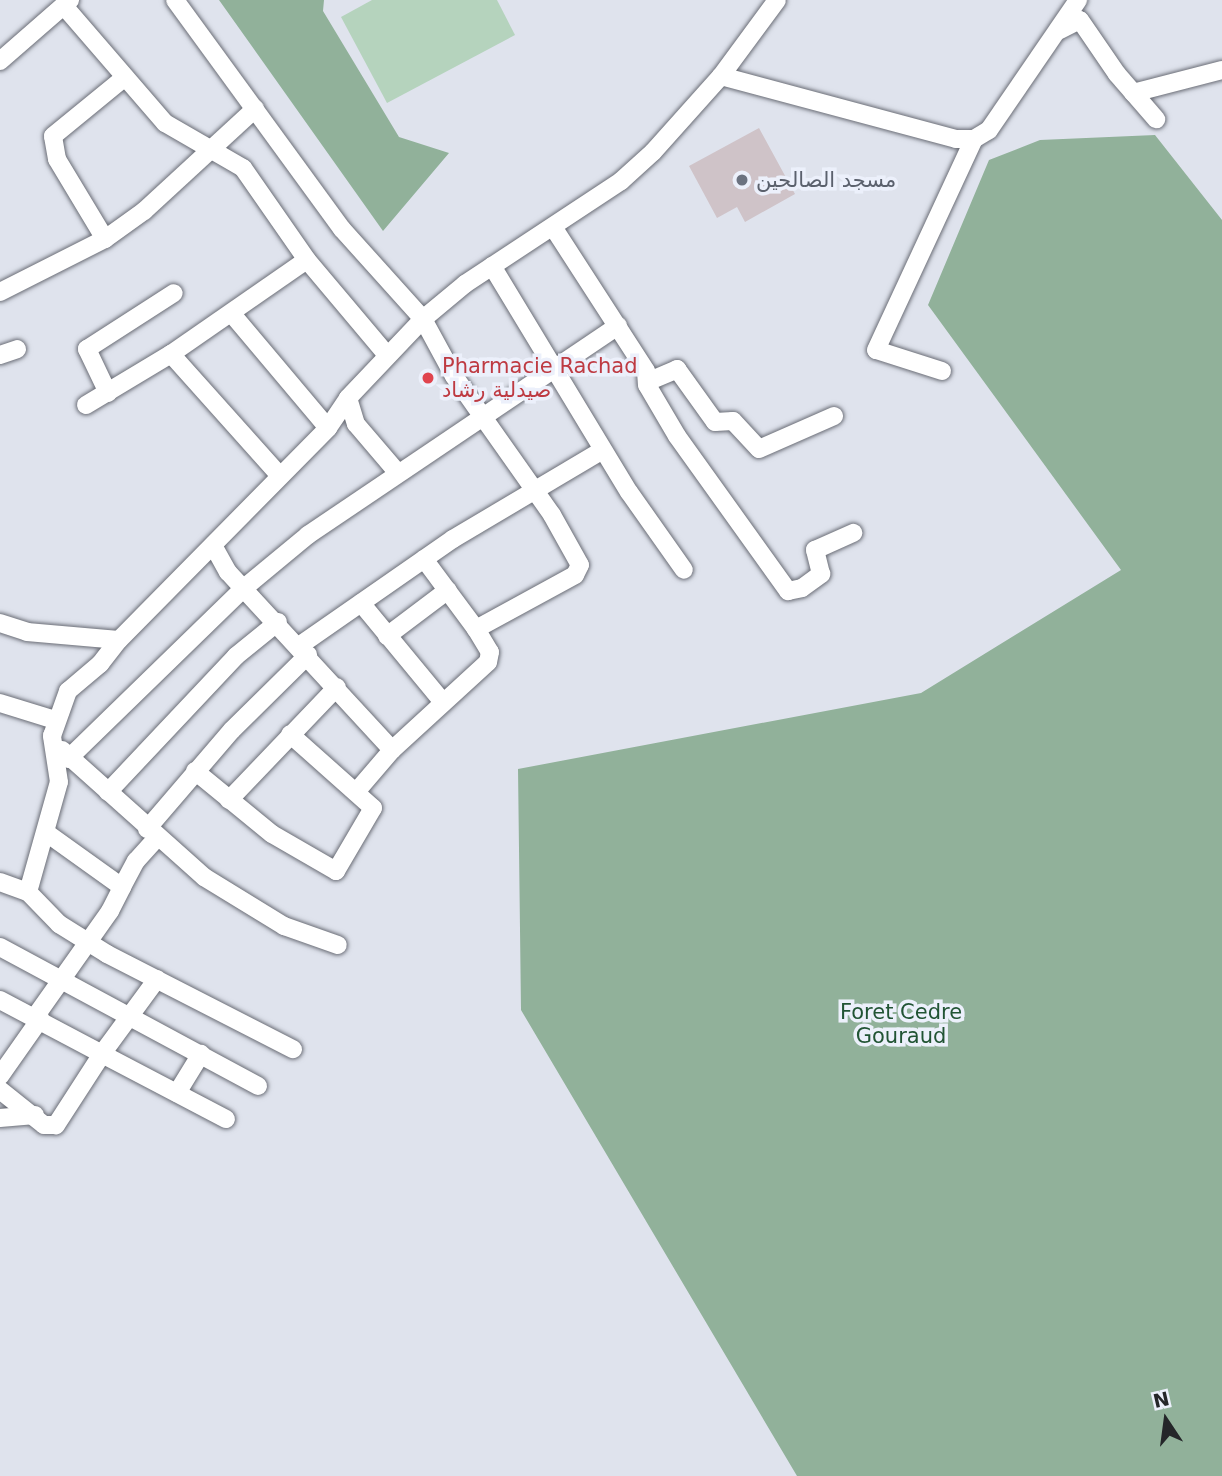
<!DOCTYPE html>
<html>
<head>
<meta charset="utf-8">
<style>
  body { margin:0 }
  #map { position:relative; width:1222px; height:1476px; overflow:hidden; background:#dfe3ed; font-family:"DejaVu Sans",Cairo,sans-serif }
  div>[style] { position:absolute }
  .green>* { inset:0; background:#b5d3bd }
  .forest>* { inset:0; background:#91b19a }
  .building>* { inset:0; background:#cfc3c8 }
  .roads { filter:drop-shadow(0 0 2px #6a6d76) drop-shadow(0 0 2px #6a6d76) }
  .street>* { height:18px; margin:-9px; padding:0 9px; transform-origin:9px; border-radius:9px; background:#fff }
  .dots>* { width:19px; height:19px; translate:-50% -50%; box-sizing:border-box; border:4px solid #ecf0fb; border-radius:50% }
  span { translate:-50% -50%; white-space:nowrap; text-align:center; line-height:1.15; -webkit-text-stroke:7px #ecf0fb; paint-order:stroke }
  .worship-label { font-size:21px; color:#5b616d }
  .left { translate:0 -50%; text-align:left }
  .health-label { font-size:21px; color:#be3a42 }
  .park-label { font-size:21px; color:#215434 }
  .north { position:absolute; left:1131px; top:1385px; width:70px; height:70px; -webkit-text-stroke:5px #ecf0fb; paint-order:stroke; rotate:347deg; font-size:19px; font-weight:700; line-height:28px; text-align:center; color:#242629 }
  .north::after { content:''; display:block; margin:auto; width:24px; height:32px; background:#242629; clip-path:polygon(50% 0,100% 100%,50% 72%,0 100%) }
</style>
</head>
<body>
<div id="map">
  <div class="green">
    <i style="clip-path:polygon(372px 0,497px 0,515px 35px,387px 103px,341px 17px)"></i>
  </div>
  <div class="forest">
    <i style="clip-path:polygon(219px 0,324px 0,323px 11px,399px 137px,449px 153px,383px 231px)"></i>
    <i style="clip-path:polygon(1155px 135px,1222px 220px,1222px 1476px,797px 1476px,521px 1010px,518px 769px,921px 693px,1121px 570px,928px 305px,989px 160px,1040px 140px)"></i>
  </div>
  <div class="building">
    <i style="clip-path:polygon(759px 128px,795px 194px,745px 222px,737px 207px,717px 218px,689px 166px)"></i>
  </div>
  <div class="roads">
    <div class="street">
      <i style="left:175px;top:0;width:283px;rotate:53.9deg"></i>
      <i style="left:342px;top:229px;width:121px;rotate:48deg"></i>
      <i style="left:423px;top:319px;width:65px;rotate:61.5deg"></i>
      <i style="left:454px;top:376px;width:170px;rotate:54.8deg"></i>
      <i style="left:552px;top:515px;width:57px;rotate:60.8deg"></i>
      <i style="left:580px;top:565px;width:11px;rotate:117deg"></i>
      <i style="left:575px;top:575px;width:113px;rotate:151.4deg"></i>
      <i style="left:476px;top:629px;width:27px;rotate:59deg"></i>
      <i style="left:490px;top:652px;width:10px;rotate:101deg"></i>
      <i style="left:488px;top:662px;width:130px;rotate:137.5deg"></i>
      <i style="left:64px;top:6px;width:155px;rotate:49.2deg"></i>
      <i style="left:165px;top:123px;width:90px;rotate:30deg"></i>
      <i style="left:243px;top:168px;width:112px;rotate:55.2deg"></i>
      <i style="left:307px;top:260px;width:124px;rotate:49.9deg"></i>
      <i style="left:1060px;top:30px;width:22px;rotate:-27deg"></i>
      <i style="left:1080px;top:20px;width:65px;rotate:55.6deg"></i>
      <i style="left:1117px;top:74px;width:60px;rotate:49.1deg"></i>
      <i style="left:0;top:61px;width:93px;rotate:-41.1deg"></i>
      <i style="left:721px;top:76px;width:243px;rotate:15deg"></i>
      <i style="left:956px;top:139px;width:18px"></i>
      <i style="left:974px;top:139px;width:17px;rotate:-31deg"></i>
      <i style="left:989px;top:130px;width:158px;rotate:-55.6deg"></i>
      <i style="left:1133px;top:93px;width:92px;rotate:-14.5deg"></i>
      <i style="left:553px;top:227px;width:171px;rotate:57.1deg"></i>
      <i style="left:646px;top:371px;width:14px;rotate:86deg"></i>
      <i style="left:647px;top:385px;width:59px;rotate:59.5deg"></i>
      <i style="left:677px;top:436px;width:191px;rotate:54.4deg"></i>
      <i style="left:788px;top:591px;width:14px;rotate:-12deg"></i>
      <i style="left:802px;top:588px;width:24px;rotate:-36deg"></i>
      <i style="left:821px;top:574px;width:25px;rotate:-104deg"></i>
      <i style="left:815px;top:550px;width:42px;rotate:-24.1deg"></i>
      <i style="left:105px;top:239px;width:93px;rotate:-121deg"></i>
      <i style="left:57px;top:159px;width:23px;rotate:-100deg"></i>
      <i style="left:53px;top:136px;width:93px;rotate:-39.3deg"></i>
      <i style="left:492px;top:266px;width:264px;rotate:58.8deg"></i>
      <i style="left:629px;top:492px;width:95px;rotate:54.8deg"></i>
      <i style="left:0;top:292px;width:118px;rotate:-26.8deg"></i>
      <i style="left:105px;top:239px;width:48px;rotate:-35.7deg"></i>
      <i style="left:144px;top:211px;width:151px;rotate:-42.6deg"></i>
      <i style="left:232px;top:314px;width:149px;rotate:49.9deg"></i>
      <i style="left:171px;top:354px;width:162px;rotate:48.2deg"></i>
      <i style="left:0;top:355px;width:18px;rotate:-19deg"></i>
      <i style="left:942px;top:371px;width:69px;rotate:-162.3deg"></i>
      <i style="left:876px;top:350px;width:233px;rotate:-65.1deg"></i>
      <i style="left:647px;top:382px;width:33px;rotate:-23deg"></i>
      <i style="left:677px;top:369px;width:65px;rotate:54.4deg"></i>
      <i style="left:715px;top:422px;width:18px;rotate:-3deg"></i>
      <i style="left:733px;top:421px;width:38px;rotate:47deg"></i>
      <i style="left:759px;top:449px;width:82px;rotate:-23.7deg"></i>
      <i style="left:108px;top:393px;width:49px;rotate:-115.5deg"></i>
      <i style="left:87px;top:349px;width:103px;rotate:-32.8deg"></i>
      <i style="left:348px;top:398px;width:27px;rotate:73deg"></i>
      <i style="left:356px;top:424px;width:63px;rotate:49.5deg"></i>
      <i style="left:86px;top:405px;width:99px;rotate:-31deg"></i>
      <i style="left:171px;top:354px;width:165px;rotate:-34.7deg"></i>
      <i style="left:214px;top:547px;width:29px;rotate:61deg"></i>
      <i style="left:228px;top:572px;width:242px;rotate:47.3deg"></i>
      <i style="left:392px;top:750px;width:55px;rotate:130.6deg"></i>
      <i style="left:424px;top:559px;width:87px;rotate:53.4deg"></i>
      <i style="left:361px;top:603px;width:129px;rotate:50.4deg"></i>
      <i style="left:0;top:623px;width:28px;rotate:18deg"></i>
      <i style="left:27px;top:632px;width:92px;rotate:5deg"></i>
      <i style="left:387px;top:636px;width:76px;rotate:-37deg"></i>
      <i style="left:299px;top:646px;width:188px;rotate:-34.8deg"></i>
      <i style="left:453px;top:539px;width:174px;rotate:-30.7deg"></i>
      <i style="left:0;top:703px;width:58px;rotate:17.2deg"></i>
      <i style="left:62px;top:750px;width:191px;rotate:41.8deg"></i>
      <i style="left:204px;top:877px;width:94px;rotate:31.5deg"></i>
      <i style="left:284px;top:926px;width:57px;rotate:19.4deg"></i>
      <i style="left:68px;top:759px;width:245px;rotate:-44.2deg"></i>
      <i style="left:244px;top:588px;width:83px;rotate:-39.6deg"></i>
      <i style="left:308px;top:535px;width:374px;rotate:-34deg"></i>
      <i style="left:195px;top:771px;width:99px;rotate:39.3deg"></i>
      <i style="left:272px;top:834px;width:74px;rotate:30deg"></i>
      <i style="left:336px;top:871px;width:73px;rotate:-59.6deg"></i>
      <i style="left:373px;top:808px;width:111px;rotate:-138.3deg"></i>
      <i style="left:108px;top:792px;width:187px;rotate:-46.7deg"></i>
      <i style="left:236px;top:656px;width:54px;rotate:-39deg"></i>
      <i style="left:229px;top:800px;width:156px;rotate:-46.3deg"></i>
      <i style="left:147px;top:829px;width:130px;rotate:-49.4deg"></i>
      <i style="left:232px;top:730px;width:107px;rotate:-44.6deg"></i>
      <i style="left:0;top:882px;width:30px;rotate:20deg"></i>
      <i style="left:28px;top:892px;width:114px;rotate:-74.3deg"></i>
      <i style="left:59px;top:782px;width:47px;rotate:-98.7deg"></i>
      <i style="left:52px;top:736px;width:48px;rotate:-70.4deg"></i>
      <i style="left:68px;top:691px;width:42px;rotate:-40.2deg"></i>
      <i style="left:100px;top:664px;width:31px;rotate:-52deg"></i>
      <i style="left:119px;top:640px;width:298px;rotate:-45.4deg"></i>
      <i style="left:328px;top:428px;width:36px;rotate:-56deg"></i>
      <i style="left:348px;top:398px;width:109px;rotate:-46.5deg"></i>
      <i style="left:423px;top:319px;width:55px;rotate:-39.8deg"></i>
      <i style="left:465px;top:284px;width:187px;rotate:-33.4deg"></i>
      <i style="left:621px;top:181px;width:43px;rotate:-42.2deg"></i>
      <i style="left:653px;top:152px;width:102px;rotate:-48.2deg"></i>
      <i style="left:721px;top:76px;width:94px;rotate:-53.6deg"></i>
      <i style="left:122px;top:887px;width:30px;rotate:-62deg"></i>
      <i style="left:136px;top:861px;width:31px;rotate:-48deg"></i>
      <i style="left:28px;top:892px;width:45px;rotate:45.9deg"></i>
      <i style="left:59px;top:924px;width:57px;rotate:32deg"></i>
      <i style="left:107px;top:954px;width:209px;rotate:27.1deg"></i>
      <i style="left:0;top:947px;width:293px;rotate:28.3deg"></i>
      <i style="left:157px;top:979px;width:93px;rotate:126.3deg"></i>
      <i style="left:102px;top:1054px;width:140px;rotate:27.7deg"></i>
      <i style="left:0;top:1000px;width:115px;rotate:27.9deg"></i>
      <i style="left:102px;top:1054px;width:85px;rotate:122.9deg"></i>
      <i style="left:56px;top:1125px;width:12px;rotate:180deg"></i>
      <i style="left:44px;top:1125px;width:56px;rotate:-141.5deg"></i>
      <i style="left:35px;top:1017px;width:130px;rotate:-54.7deg"></i>
      <i style="left:110px;top:911px;width:27px;rotate:-63deg"></i>
      <i style="left:122px;top:887px;width:91px;rotate:-144.4deg"></i>
      <i style="left:0;top:1076px;width:70px;rotate:-54.9deg"></i>
      <i style="left:177px;top:1093px;width:46px;rotate:-58.4deg"></i>
      <i style="left:0;top:1118px;width:35px;rotate:-5deg"></i>
    </div>
  </div>
  <div class="dots">
    <i style="left:742px;top:180px;background:#6b7280"></i>
    <i style="left:428px;top:378px;background:#e0444e"></i>
  </div>
  <div class="worship-label">
    <span class="left" style="left:756px;top:180px">مسجد الصالحين</span>
  </div>
  <div class="health-label">
    <span class="left" style="left:442px;top:378px">Pharmacie Rachad<br>صيدلية رشاد</span>
  </div>
  <div class="park-label">
    <span style="left:901px;top:1024px">Foret Cedre<br>Gouraud</span>
  </div>
  <div class="north">N</div>
</div>
</body>
</html>
